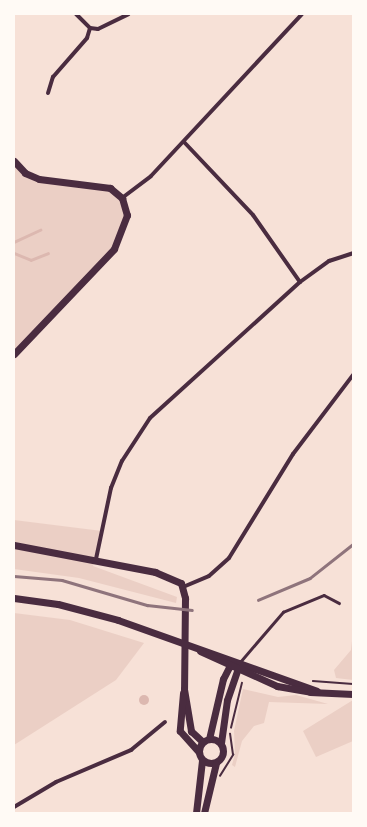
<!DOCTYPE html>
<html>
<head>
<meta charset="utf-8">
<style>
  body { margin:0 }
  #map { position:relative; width:367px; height:827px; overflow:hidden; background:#f7e1d7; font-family:"Work Sans",sans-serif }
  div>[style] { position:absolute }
  .green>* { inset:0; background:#ebcfc5 }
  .water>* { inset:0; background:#dcb8b0 }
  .round { border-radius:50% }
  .stream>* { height:2.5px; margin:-1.25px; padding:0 1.25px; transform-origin:1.25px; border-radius:1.25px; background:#dcb8b0 }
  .path>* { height:1.5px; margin:-0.75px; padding:0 0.75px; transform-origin:0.75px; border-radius:0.75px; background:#4a2c40 }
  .service>* { height:2.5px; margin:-1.25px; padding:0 1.25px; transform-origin:1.25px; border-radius:1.25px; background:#4a2c40 }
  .minor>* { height:4px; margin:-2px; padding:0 2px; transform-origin:2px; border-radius:2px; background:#4a2c40 }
  .secondary>* { height:7px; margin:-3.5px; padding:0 3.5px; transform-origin:3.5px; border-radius:3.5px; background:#4a2c40 }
  .secondary>.ring { margin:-3.5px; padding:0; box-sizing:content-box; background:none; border:7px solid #4a2c40; border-radius:50% }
  .primary>* { height:7px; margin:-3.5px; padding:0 3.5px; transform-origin:3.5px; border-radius:3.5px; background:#4a2c40 }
  .rail>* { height:2.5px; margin:-1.25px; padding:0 1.25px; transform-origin:1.25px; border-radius:1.25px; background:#8f747c }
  span { translate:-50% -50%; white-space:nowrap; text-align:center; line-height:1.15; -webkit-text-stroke:3.5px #fffaf5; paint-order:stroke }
  .frame { position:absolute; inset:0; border:15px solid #fffaf5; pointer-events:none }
</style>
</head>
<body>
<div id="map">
  <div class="green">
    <i style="clip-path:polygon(14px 161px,31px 176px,96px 184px,122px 198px,127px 215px,118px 243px,14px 354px)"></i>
    <i style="clip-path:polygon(14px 520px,102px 531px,93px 566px,177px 597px,176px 603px,79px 578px,14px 569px)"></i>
    <i style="clip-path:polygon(14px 613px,70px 620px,144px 643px,116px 680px,14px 745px)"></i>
    <i style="clip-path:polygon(353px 632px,353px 680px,336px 678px,334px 670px,351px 650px)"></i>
    <i style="clip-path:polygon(243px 689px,278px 697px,296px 695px,328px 704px,269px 702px,264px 723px,254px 726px,242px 741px,235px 767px,232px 765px,235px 754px,234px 731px)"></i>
    <i style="clip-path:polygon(353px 700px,353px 741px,316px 757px,303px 731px)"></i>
  </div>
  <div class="water">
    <i class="round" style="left:139px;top:695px;width:10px;height:10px"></i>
  </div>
  <div class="stream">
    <i style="left:14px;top:242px;width:29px;rotate:-25deg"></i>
    <i style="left:14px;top:253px;width:18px;rotate:22deg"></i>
    <i style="left:31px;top:260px;width:18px;rotate:-22deg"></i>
  </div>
  <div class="path">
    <i style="left:313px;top:681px;width:40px;rotate:4.3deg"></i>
    <i style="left:231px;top:728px;width:46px;rotate:-76.3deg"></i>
    <i style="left:220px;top:776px;width:25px;rotate:-58deg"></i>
    <i style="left:233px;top:755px;width:21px;rotate:-98deg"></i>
  </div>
  <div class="service">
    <i style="left:240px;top:662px;width:66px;rotate:-49.3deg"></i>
    <i style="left:283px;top:612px;width:44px;rotate:-22.5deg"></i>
    <i style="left:324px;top:595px;width:17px;rotate:28deg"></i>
  </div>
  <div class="minor">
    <i style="left:76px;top:14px;width:20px;rotate:45deg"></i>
    <i style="left:90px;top:28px;width:8px;rotate:7deg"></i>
    <i style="left:98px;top:29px;width:34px;rotate:-26deg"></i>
    <i style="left:48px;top:93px;width:17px;rotate:-73deg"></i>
    <i style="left:53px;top:77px;width:52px;rotate:-48.9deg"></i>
    <i style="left:87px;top:38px;width:10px;rotate:-73deg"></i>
    <i style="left:184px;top:142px;width:100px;rotate:46.6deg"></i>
    <i style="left:253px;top:215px;width:82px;rotate:55deg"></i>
    <i style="left:122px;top:198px;width:36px;rotate:-37deg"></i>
    <i style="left:151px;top:176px;width:221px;rotate:-47deg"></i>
    <i style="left:96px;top:559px;width:73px;rotate:-78.1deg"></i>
    <i style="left:111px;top:488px;width:29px;rotate:-68deg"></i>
    <i style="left:122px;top:461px;width:51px;rotate:-56.9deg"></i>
    <i style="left:150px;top:418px;width:202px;rotate:-42.2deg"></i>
    <i style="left:300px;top:282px;width:36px;rotate:-36deg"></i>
    <i style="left:329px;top:261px;width:25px;rotate:-18deg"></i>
    <i style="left:183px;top:587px;width:28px;rotate:-23deg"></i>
    <i style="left:209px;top:576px;width:27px;rotate:-42deg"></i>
    <i style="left:229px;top:558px;width:122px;rotate:-58.4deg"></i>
    <i style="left:293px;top:454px;width:99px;rotate:-52.8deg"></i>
    <i style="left:14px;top:807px;width:49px;rotate:-30.8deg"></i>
    <i style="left:56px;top:782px;width:82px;rotate:-23.1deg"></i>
    <i style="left:131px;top:750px;width:44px;rotate:-39.5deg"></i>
  </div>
  <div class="secondary">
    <i style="left:14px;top:161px;width:16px;rotate:47deg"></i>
    <i style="left:25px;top:173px;width:15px;rotate:23deg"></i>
    <i style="left:39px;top:179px;width:72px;rotate:7.2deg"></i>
    <i style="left:110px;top:188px;width:16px;rotate:40deg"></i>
    <i style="left:122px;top:198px;width:18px;rotate:74deg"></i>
    <i style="left:127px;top:215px;width:36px;rotate:111deg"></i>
    <i style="left:114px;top:249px;width:145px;rotate:133.6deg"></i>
    <i style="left:14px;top:545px;width:144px;rotate:10.8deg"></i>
    <i style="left:155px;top:572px;width:28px;rotate:23deg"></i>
    <i style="left:181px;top:583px;width:16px;rotate:75deg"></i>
    <i style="left:185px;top:598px;width:91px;rotate:90.6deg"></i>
    <i style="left:184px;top:689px;width:43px;rotate:80.5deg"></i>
    <i style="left:191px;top:731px;width:16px;rotate:43deg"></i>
    <i style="left:183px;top:693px;width:38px;rotate:95deg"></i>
    <i style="left:180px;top:731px;width:28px;rotate:48deg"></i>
    <i class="ring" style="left:199px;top:739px;width:17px;height:17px"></i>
    <i style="left:209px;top:739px;width:62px;rotate:-76.9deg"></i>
    <i style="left:223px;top:679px;width:13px;rotate:-63deg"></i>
    <i style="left:229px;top:667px;width:8px;rotate:-23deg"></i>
    <i style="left:221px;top:743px;width:43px;rotate:-82.1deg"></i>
    <i style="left:227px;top:700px;width:39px;rotate:-71deg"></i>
    <i style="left:196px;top:813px;width:53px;rotate:-83.5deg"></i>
    <i style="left:204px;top:813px;width:51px;rotate:-76.5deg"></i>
  </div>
  <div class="primary">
    <i style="left:14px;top:598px;width:44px;rotate:7.8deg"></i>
    <i style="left:58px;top:604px;width:62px;rotate:14.9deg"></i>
    <i style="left:118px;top:620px;width:211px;rotate:19.6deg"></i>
    <i style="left:200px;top:651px;width:85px;rotate:24.4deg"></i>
    <i style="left:277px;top:686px;width:34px;rotate:10deg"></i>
    <i style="left:310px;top:692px;width:43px;rotate:2.7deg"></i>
  </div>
  <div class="rail">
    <i style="left:14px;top:576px;width:48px;rotate:4.8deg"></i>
    <i style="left:62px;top:580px;width:89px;rotate:16.4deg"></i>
    <i style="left:147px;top:605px;width:45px;rotate:6.3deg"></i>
    <i style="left:258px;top:600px;width:56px;rotate:-22.9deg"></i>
    <i style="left:310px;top:578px;width:55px;rotate:-38.3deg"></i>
  </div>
  <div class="frame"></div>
</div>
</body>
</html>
